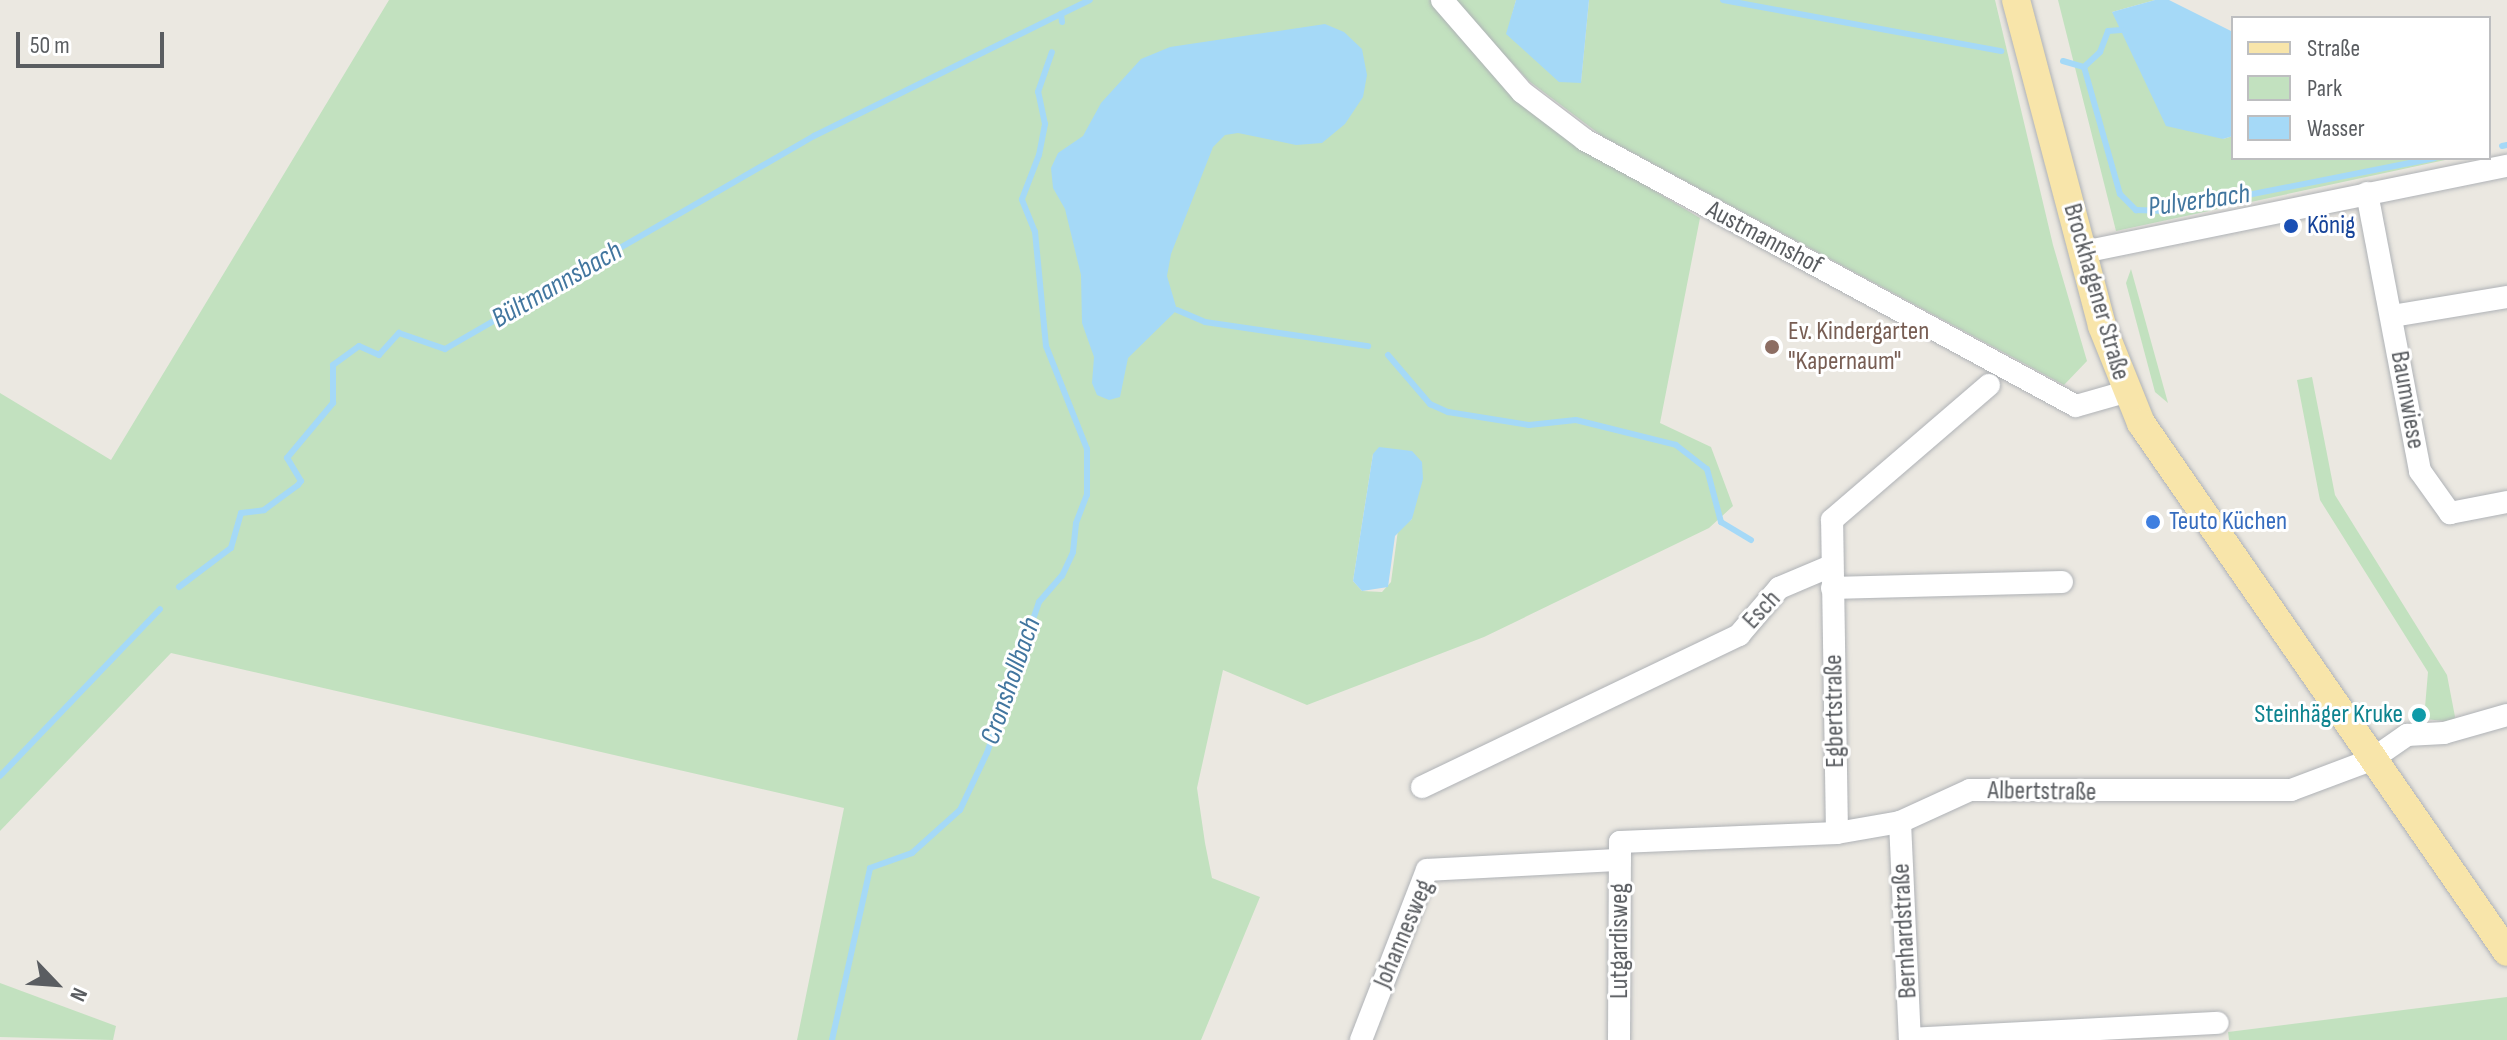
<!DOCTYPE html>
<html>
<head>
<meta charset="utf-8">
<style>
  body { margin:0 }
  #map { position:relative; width:2507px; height:1040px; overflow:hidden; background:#ebe8e1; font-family:"Sofia Sans Condensed",sans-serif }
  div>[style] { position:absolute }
  .green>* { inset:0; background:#c2e1bf }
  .water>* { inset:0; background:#a5d9f7 }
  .stream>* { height:6px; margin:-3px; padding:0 3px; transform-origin:3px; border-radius:3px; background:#a5d9f7 }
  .roads { filter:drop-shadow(0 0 2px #afb2b6) drop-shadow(0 0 2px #afb2b6) }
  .minor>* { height:22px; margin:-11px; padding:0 11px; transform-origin:11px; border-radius:11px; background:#fff }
  .major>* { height:28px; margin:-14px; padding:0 14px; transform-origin:14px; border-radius:14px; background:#f8e5aa }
  .dots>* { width:22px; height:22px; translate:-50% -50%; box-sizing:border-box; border:4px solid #fff; border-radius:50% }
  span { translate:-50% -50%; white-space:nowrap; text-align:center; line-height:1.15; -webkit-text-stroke:6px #fff; paint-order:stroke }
  .transit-label { font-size:26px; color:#164399 }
  .left { translate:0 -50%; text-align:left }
  .street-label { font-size:26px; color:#5a5d61 }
  .education-label { font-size:26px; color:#785e54 }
  .shop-label { font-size:26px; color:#366cbe }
  .culture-label { font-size:26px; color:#0d838f }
  .right { translate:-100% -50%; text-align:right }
  .water-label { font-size:28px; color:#42769f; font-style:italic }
  .legend { position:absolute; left:2231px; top:16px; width:260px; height:144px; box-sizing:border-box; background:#fff; border:2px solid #bdbec0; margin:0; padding:10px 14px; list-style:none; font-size:24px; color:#5a5d61 }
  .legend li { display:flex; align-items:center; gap:16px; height:40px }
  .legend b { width:40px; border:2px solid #bdbec0 }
  .north { position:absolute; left:16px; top:944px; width:80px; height:80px; -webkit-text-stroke:6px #fff; paint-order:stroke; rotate:115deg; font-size:22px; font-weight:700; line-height:32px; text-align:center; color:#5a5d61 }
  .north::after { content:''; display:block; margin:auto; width:28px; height:36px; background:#5a5d61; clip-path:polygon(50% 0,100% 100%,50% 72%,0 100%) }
  .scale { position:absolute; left:16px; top:32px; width:148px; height:36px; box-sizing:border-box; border:4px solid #5a5d61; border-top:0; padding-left:10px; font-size:24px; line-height:28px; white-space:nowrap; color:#5a5d61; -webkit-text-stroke:6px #fff; paint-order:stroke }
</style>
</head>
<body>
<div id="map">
  <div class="green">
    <i style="clip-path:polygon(evenodd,389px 0,1430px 0,1513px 96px,1581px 147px,1700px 218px,1660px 423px,1711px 447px,1733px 506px,1709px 528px,1484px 637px,1307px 705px,1223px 670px,1197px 788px,1205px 843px,1212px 878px,1260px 897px,1201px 1040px,797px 1040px,844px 808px,171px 653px,0 831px,0 393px,111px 460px,389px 0,1373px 454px,1412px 519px,1398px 530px,1391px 582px,1382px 592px,1362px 591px,1353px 581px,1373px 454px)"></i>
    <i style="clip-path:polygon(1453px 0,1516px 0,1507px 34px,1581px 82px,1589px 0,1995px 0,2053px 245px,2087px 361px,2064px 385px,1602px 136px,1529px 81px)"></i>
    <i style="clip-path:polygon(2058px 0,2155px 0,2112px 12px,2223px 139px,2233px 136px,2233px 158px,2445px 160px,2116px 231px)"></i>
    <i style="clip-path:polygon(2131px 269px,2168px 403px,2155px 392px,2126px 283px)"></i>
    <i style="clip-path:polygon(2312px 377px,2335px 495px,2447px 675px,2456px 722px,2424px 719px,2428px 672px,2320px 500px,2297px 380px)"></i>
    <i style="clip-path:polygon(0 983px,116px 1026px,113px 1040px,0 1037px)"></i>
    <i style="clip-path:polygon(2507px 997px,2507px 1040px,2229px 1040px,2228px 1032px)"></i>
  </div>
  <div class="water">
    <i style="clip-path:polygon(1516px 0,1589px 0,1581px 83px,1559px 82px,1506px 34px)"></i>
    <i style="clip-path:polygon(2155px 0,2169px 0,2233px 32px,2233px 136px,2223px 139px,2166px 126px,2112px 12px)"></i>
    <i style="clip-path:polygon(1325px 24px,1344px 32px,1362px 49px,1367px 75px,1363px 97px,1345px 124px,1322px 143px,1296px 145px,1238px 133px,1225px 135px,1213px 147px,1171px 254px,1167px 276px,1177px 310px,1128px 358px,1120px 397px,1109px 400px,1097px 395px,1092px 383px,1094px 357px,1082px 323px,1081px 275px,1065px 209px,1053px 188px,1051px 168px,1058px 153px,1083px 136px,1101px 103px,1141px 59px,1170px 47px)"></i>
    <i style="clip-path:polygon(1379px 447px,1412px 451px,1422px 462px,1423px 479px,1412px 519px,1395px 536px,1388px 587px,1362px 591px,1353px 581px,1373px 454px)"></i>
  </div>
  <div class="stream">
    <i style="left:1723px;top:0;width:283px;rotate:10.4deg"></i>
    <i style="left:1062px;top:22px;width:8px;rotate:-97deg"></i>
    <i style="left:1061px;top:14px;width:32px;rotate:-26deg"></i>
    <i style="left:2063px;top:61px;width:22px;rotate:16deg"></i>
    <i style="left:2084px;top:67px;width:132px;rotate:74.2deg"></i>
    <i style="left:2120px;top:194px;width:23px;rotate:45deg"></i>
    <i style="left:2136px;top:210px;width:31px;rotate:2deg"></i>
    <i style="left:2167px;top:211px;width:273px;rotate:-11.2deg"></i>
    <i style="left:2084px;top:67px;width:22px;rotate:-43deg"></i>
    <i style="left:2100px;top:52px;width:22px;rotate:-69deg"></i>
    <i style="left:2108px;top:31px;width:13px;rotate:-4deg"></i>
    <i style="left:2502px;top:146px;width:5px;rotate:-11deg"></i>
    <i style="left:1177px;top:310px;width:30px;rotate:23deg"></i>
    <i style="left:1205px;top:322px;width:165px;rotate:8.4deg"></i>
    <i style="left:1388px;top:355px;width:65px;rotate:49.4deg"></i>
    <i style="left:1430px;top:404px;width:20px;rotate:24deg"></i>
    <i style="left:1448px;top:412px;width:82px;rotate:9.1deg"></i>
    <i style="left:1529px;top:425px;width:47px;rotate:-6.1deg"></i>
    <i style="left:1576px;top:420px;width:103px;rotate:14deg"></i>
    <i style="left:1676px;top:445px;width:39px;rotate:38deg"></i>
    <i style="left:1707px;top:469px;width:55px;rotate:75.2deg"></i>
    <i style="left:1721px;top:522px;width:35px;rotate:31deg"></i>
    <i style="left:179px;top:587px;width:65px;rotate:-36.9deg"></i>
    <i style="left:231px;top:548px;width:36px;rotate:-74deg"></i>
    <i style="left:241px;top:513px;width:23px;rotate:-7deg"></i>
    <i style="left:264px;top:510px;width:42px;rotate:-36.3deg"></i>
    <i style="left:298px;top:485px;width:5px;rotate:-53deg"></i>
    <i style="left:301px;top:481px;width:27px;rotate:-121deg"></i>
    <i style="left:287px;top:458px;width:72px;rotate:-50.1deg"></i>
    <i style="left:333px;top:403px;width:38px;rotate:-90deg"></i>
    <i style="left:333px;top:365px;width:32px;rotate:-36deg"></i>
    <i style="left:359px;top:346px;width:22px;rotate:24deg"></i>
    <i style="left:379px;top:355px;width:30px;rotate:-48deg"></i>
    <i style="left:399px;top:333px;width:49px;rotate:19.2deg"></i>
    <i style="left:445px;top:349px;width:426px;rotate:-30deg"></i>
    <i style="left:814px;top:136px;width:275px;rotate:-26.3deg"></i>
    <i style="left:0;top:776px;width:231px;rotate:-46.2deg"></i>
    <i style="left:832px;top:1040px;width:176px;rotate:-77.5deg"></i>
    <i style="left:870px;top:868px;width:45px;rotate:-19.7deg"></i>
    <i style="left:912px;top:853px;width:64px;rotate:-41.9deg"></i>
    <i style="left:960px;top:810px;width:63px;rotate:-64.7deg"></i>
    <i style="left:987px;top:753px;width:160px;rotate:-71deg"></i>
    <i style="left:1039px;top:602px;width:35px;rotate:-49deg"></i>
    <i style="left:1062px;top:576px;width:26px;rotate:-65deg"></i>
    <i style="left:1073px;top:552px;width:29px;rotate:-84deg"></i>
    <i style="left:1076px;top:523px;width:30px;rotate:-69deg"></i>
    <i style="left:1087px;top:495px;width:46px;rotate:-90deg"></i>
    <i style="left:1087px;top:449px;width:111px;rotate:-111.7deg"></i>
    <i style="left:1046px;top:346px;width:115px;rotate:-95.5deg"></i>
    <i style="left:1035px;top:232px;width:35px;rotate:-112deg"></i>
    <i style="left:1022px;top:199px;width:47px;rotate:-68.9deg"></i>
    <i style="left:1039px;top:155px;width:32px;rotate:-79deg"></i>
    <i style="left:1045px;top:124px;width:33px;rotate:-102deg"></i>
    <i style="left:1038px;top:92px;width:42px;rotate:-70.7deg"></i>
  </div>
  <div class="roads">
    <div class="minor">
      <i style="left:1442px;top:0;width:122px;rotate:49deg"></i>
      <i style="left:1522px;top:92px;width:79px;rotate:37.3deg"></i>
      <i style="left:1585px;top:140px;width:558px;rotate:28.45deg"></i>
      <i style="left:2076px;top:406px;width:51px;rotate:-15.9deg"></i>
      <i style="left:2367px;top:193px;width:283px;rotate:79.2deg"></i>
      <i style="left:2420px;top:471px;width:52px;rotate:54.5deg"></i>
      <i style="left:2450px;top:513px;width:58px;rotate:-10.9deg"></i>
      <i style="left:2083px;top:252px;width:433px;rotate:-11.5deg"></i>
      <i style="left:2392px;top:316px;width:117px;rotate:-9.4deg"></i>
      <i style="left:1832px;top:588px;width:230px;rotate:-1.5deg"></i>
      <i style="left:1422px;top:787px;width:352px;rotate:-25.6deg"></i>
      <i style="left:1739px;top:635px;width:62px;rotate:-49.6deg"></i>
      <i style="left:1779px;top:588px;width:56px;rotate:-22.9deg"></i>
      <i style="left:1900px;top:822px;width:218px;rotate:87.4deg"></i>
      <i style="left:1837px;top:833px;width:313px;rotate:-90.9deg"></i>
      <i style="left:1832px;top:520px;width:207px;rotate:-40.7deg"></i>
      <i style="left:1910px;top:1039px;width:308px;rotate:-3deg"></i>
      <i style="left:1361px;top:1040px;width:182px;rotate:-68.8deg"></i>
      <i style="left:1427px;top:870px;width:193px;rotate:-3deg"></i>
      <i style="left:1619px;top:1040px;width:198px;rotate:-89.7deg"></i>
      <i style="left:1620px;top:842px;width:217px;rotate:-2.4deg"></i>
      <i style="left:1837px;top:833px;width:64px;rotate:-9.9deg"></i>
      <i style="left:1900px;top:822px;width:77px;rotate:-24.6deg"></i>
      <i style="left:1970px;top:790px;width:321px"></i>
      <i style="left:2291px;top:790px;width:85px;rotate:-20.6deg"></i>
      <i style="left:2371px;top:760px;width:44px;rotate:-34.8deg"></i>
      <i style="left:2407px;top:735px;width:37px;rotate:-3deg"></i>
      <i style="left:2444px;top:733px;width:66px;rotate:-15.9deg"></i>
    </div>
    <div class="major">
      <i style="left:2016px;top:0;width:337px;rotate:75.2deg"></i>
      <i style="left:2102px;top:326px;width:105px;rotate:68.1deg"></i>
      <i style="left:2141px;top:423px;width:643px;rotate:55.32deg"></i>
    </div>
  </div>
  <div class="dots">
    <i style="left:2291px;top:226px;background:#1a4fb4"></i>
    <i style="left:1772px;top:347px;background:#8d6e63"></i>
    <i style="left:2153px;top:522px;background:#3f7fe0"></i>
    <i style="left:2419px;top:715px;background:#0f9aa8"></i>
  </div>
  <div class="transit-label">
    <span class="left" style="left:2307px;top:226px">König</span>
  </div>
  <div class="street-label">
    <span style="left:1764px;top:238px;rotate:28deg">Austmannshof</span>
    <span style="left:2096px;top:292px;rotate:74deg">Brockhagener Straße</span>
    <span style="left:2407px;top:400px;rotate:80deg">Baumwiese</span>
    <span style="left:1762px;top:610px;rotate:-47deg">Esch</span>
    <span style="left:1835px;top:711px;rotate:-91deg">Egbertstraße</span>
    <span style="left:2042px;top:792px;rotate:1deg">Albertstraße</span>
    <span style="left:1905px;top:931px;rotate:-93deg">Bernhardstraße</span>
    <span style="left:1404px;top:934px;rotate:-67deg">Johannesweg</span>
    <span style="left:1620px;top:941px;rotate:-90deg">Lutgardisweg</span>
  </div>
  <div class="education-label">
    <span class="left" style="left:1788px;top:347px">Ev. Kindergarten<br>"Kapernaum"</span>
  </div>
  <div class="shop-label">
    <span class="left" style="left:2169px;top:522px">Teuto Küchen</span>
  </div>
  <div class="culture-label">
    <span class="right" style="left:2403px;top:715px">Steinhäger Kruke</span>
  </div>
  <div class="water-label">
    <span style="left:2199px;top:201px;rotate:-8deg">Pulverbach</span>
    <span style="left:557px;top:285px;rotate:-30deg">Bültmannsbach</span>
    <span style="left:1011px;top:681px;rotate:-71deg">Cronshollbach</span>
  </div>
  <ul class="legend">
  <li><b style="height:10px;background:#f8e5aa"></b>Straße</li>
  <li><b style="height:22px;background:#c2e1bf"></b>Park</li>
  <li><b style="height:22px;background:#a5d9f7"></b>Wasser</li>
  </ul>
  <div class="north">N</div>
  <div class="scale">50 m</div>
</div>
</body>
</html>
